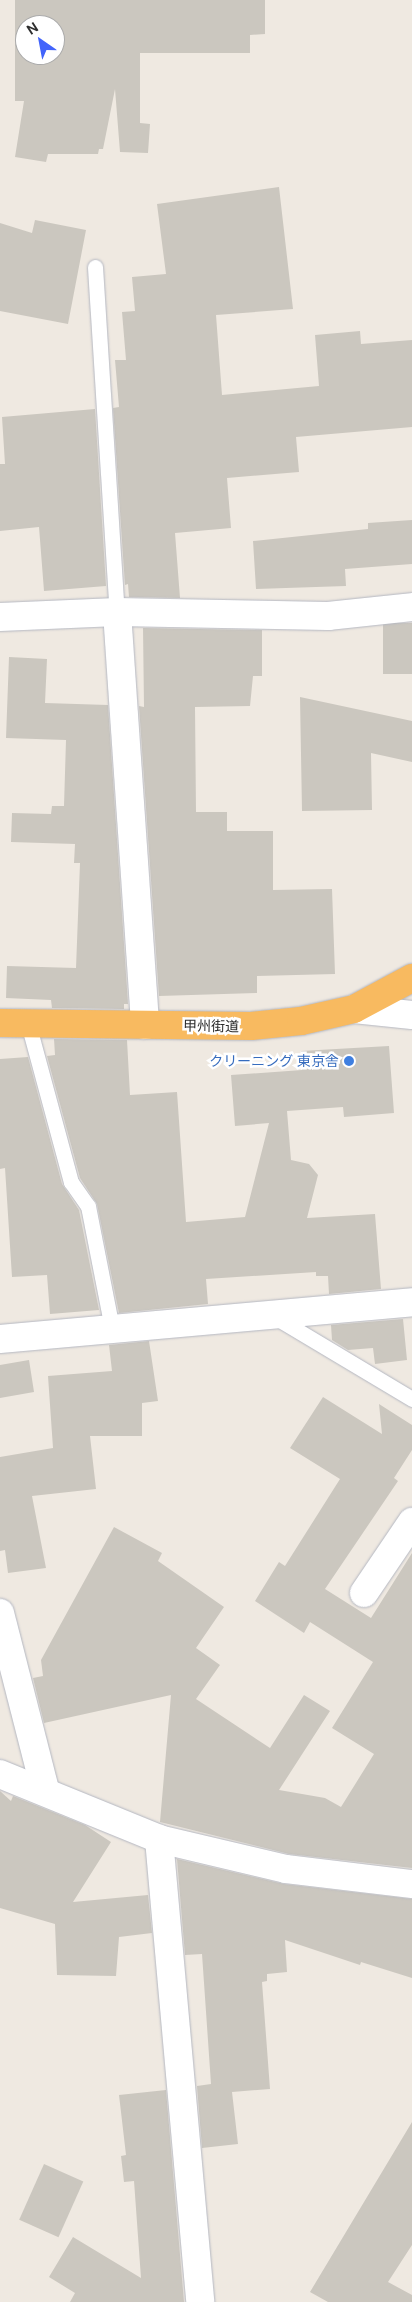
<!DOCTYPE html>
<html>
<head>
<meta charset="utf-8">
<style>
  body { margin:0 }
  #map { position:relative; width:412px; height:2302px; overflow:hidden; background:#efe9e1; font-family:"DM Sans","Noto Sans JP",sans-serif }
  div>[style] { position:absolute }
  .building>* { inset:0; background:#cbc7bf; transform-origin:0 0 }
  .roads { filter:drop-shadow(0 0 1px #b4b7c1) drop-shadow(0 0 1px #b4b7c1) }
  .service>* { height:15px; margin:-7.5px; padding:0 7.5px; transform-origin:7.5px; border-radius:7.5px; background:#fff }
  .minor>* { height:28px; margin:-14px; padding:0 14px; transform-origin:14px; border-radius:14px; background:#fff }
  .secondary>* { height:28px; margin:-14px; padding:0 14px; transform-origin:14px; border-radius:14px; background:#fff }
  .trunk>* { height:28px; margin:-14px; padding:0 14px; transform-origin:14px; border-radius:14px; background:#f8ba60 }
  .dots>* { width:14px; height:14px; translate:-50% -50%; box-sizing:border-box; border:2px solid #fff; border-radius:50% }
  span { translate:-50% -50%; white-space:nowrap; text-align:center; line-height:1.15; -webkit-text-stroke:5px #fff; paint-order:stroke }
  .street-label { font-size:14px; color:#2e2e2e }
  .shop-label { font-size:14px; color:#366cbe }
  .right { translate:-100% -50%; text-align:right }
  .north { position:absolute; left:15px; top:15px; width:50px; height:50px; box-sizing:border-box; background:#fff; border:1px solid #ababab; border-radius:50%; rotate:327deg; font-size:14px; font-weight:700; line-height:20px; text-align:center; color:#2e2e2e }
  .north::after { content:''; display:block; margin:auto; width:18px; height:22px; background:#4264fb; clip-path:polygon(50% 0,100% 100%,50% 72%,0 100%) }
</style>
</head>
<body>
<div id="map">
  <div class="building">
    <i style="clip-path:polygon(evenodd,15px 0,265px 0,265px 34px,250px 35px,250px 53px,140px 53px,140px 123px,150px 124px,148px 153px,120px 152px,115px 89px,103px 149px,99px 149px,98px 154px,48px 154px,46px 162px,15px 157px,24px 101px,15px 101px,15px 0,25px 25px,55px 25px,55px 55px,25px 55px,25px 25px)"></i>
    <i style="clip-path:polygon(279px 187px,293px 309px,216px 315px,222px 395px,319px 386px,315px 335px,360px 331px,361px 344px,412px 340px,412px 427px,296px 437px,299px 472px,227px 478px,231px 528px,175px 533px,180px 598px,129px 597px,128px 584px,125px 585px,113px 408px,119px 407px,115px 360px,126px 360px,122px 312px,135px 311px,132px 277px,166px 274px,157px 204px)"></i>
    <i style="clip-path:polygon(35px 220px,86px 230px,68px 324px,0 311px,0 223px,32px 233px)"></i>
    <i style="clip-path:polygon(95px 409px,106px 586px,44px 591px,39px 527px,0 531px,0 464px,5px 464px,2px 417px)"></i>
    <i style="clip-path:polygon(412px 520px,412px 564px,345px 569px,346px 586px,256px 589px,253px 541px,368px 529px,368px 523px)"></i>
    <i style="left:412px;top:623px;width:51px;height:29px;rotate:90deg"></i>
    <i style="clip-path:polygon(143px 628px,262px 630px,262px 676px,253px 676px,250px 706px,195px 707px,196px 812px,227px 812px,227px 831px,273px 831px,273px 890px,332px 889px,335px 974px,257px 976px,257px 993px,159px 996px,139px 706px,144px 707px)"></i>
    <i style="clip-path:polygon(9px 657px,47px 659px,45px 703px,108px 705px,128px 1004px,124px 1004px,124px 1009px,52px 1008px,51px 1000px,6px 998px,7px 966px,76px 968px,80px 863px,74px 863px,75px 844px,11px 842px,12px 813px,51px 814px,52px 806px,64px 806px,66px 740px,6px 738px)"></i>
    <i style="clip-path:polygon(300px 697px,412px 721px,412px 762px,371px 753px,372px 810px,302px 811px)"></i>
    <i style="clip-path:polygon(54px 1039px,127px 1040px,130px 1095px,177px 1092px,186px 1222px,245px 1217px,269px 1123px,235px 1126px,231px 1075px,302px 1070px,301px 1051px,389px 1046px,394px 1113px,344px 1117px,343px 1107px,287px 1111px,291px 1160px,309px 1164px,318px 1175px,307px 1218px,375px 1214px,381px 1289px,329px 1294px,328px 1276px,316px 1276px,316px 1272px,206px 1279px,208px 1304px,119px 1313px,97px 1204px,80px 1178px,47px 1056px,55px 1055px)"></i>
    <i style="clip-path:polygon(28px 1057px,62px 1184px,79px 1210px,99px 1310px,50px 1314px,47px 1275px,12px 1277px,5px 1168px,0 1169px,0 1059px)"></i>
    <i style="clip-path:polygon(403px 1319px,407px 1360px,375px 1364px,373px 1348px,348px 1350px,332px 1340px,331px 1325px)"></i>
    <i style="clip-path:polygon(149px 1341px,158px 1401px,142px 1403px,142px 1436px,90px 1436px,96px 1489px,32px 1496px,46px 1568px,8px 1573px,5px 1550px,0 1551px,0 1457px,53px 1448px,48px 1376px,112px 1371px,109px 1345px)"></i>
    <i style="clip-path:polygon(29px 1360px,34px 1392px,0 1398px,0 1365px)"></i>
    <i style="clip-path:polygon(323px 1397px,382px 1434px,379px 1404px,412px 1425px,412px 1450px,394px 1478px,398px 1481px,325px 1589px,371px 1618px,412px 1553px,412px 1868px,289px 1854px,160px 1822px,171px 1695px,44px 1723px,33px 1678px,43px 1676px,41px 1660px,114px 1527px,162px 1553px,158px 1561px,224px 1607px,196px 1648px,220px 1665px,196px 1699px,270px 1748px,304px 1695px,330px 1711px,279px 1790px,325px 1798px,341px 1807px,374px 1754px,332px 1728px,373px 1662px,310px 1622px,304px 1633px,255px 1601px,279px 1562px,285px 1566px,340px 1479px,290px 1448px)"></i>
    <i style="clip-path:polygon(0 1791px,11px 1801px,13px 1796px,85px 1825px,111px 1842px,73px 1902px,148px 1895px,152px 1933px,119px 1937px,116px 1976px,57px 1975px,55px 1924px,0 1908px)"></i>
    <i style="clip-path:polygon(177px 1859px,284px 1884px,412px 1899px,412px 1978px,361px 1962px,360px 1965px,285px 1940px,287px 1972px,267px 1974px,267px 1981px,262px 1982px,270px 2089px,232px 2092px,238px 2144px,202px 2148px,197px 2086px,211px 2084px,202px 1954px,185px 1955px)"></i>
    <i style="clip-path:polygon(166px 2090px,184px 2302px,70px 2302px,75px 2293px,49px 2277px,73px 2237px,141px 2278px,134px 2181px,124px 2182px,121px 2156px,126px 2155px,119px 2095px)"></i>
    <i style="clip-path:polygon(412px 2122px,412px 2245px,388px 2282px,412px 2295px,412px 2302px,328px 2302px,310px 2292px)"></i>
    <i style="left:44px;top:2164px;width:43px;height:61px;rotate:24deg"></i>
  </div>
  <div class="roads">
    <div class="service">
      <i style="left:95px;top:267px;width:346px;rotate:86.4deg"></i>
      <i style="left:28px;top:1023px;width:165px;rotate:74.9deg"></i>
      <i style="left:71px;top:1182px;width:29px;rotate:55deg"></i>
      <i style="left:88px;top:1206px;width:124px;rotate:78.9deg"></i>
      <i style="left:275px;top:1317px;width:160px;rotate:30.9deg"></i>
    </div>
    <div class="minor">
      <i style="left:117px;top:612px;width:414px;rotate:86.1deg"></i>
      <i style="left:0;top:617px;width:117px;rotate:-2.4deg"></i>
      <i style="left:117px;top:612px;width:211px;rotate:1.1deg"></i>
      <i style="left:328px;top:616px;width:84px;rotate:-6.1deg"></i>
      <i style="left:0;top:1339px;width:414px;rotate:-5.1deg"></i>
      <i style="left:364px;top:1593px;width:86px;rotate:-55.9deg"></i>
      <i style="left:0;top:1613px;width:183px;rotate:75.7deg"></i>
      <i style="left:0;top:1774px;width:172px;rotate:22.2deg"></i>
      <i style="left:159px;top:1839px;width:130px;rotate:13.3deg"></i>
      <i style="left:286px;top:1869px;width:127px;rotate:6.8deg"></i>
      <i style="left:159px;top:1839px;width:465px;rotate:84.9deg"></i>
    </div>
    <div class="secondary">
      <i style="left:354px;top:1009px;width:58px;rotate:5.9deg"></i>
    </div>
    <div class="trunk">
      <i style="left:0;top:1023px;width:251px;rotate:0.7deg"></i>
      <i style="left:251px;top:1026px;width:50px;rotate:-5.7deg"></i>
      <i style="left:301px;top:1021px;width:54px;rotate:-12.8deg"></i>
      <i style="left:354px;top:1009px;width:66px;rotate:-28.1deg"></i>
    </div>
  </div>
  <div class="dots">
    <i style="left:349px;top:1061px;background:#3f7fe0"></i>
  </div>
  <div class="street-label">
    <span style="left:211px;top:1026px;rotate:1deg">甲州街道</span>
  </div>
  <div class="shop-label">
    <span class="right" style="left:339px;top:1061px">クリーニング 東京舎</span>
  </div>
  <div class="north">N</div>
</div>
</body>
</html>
